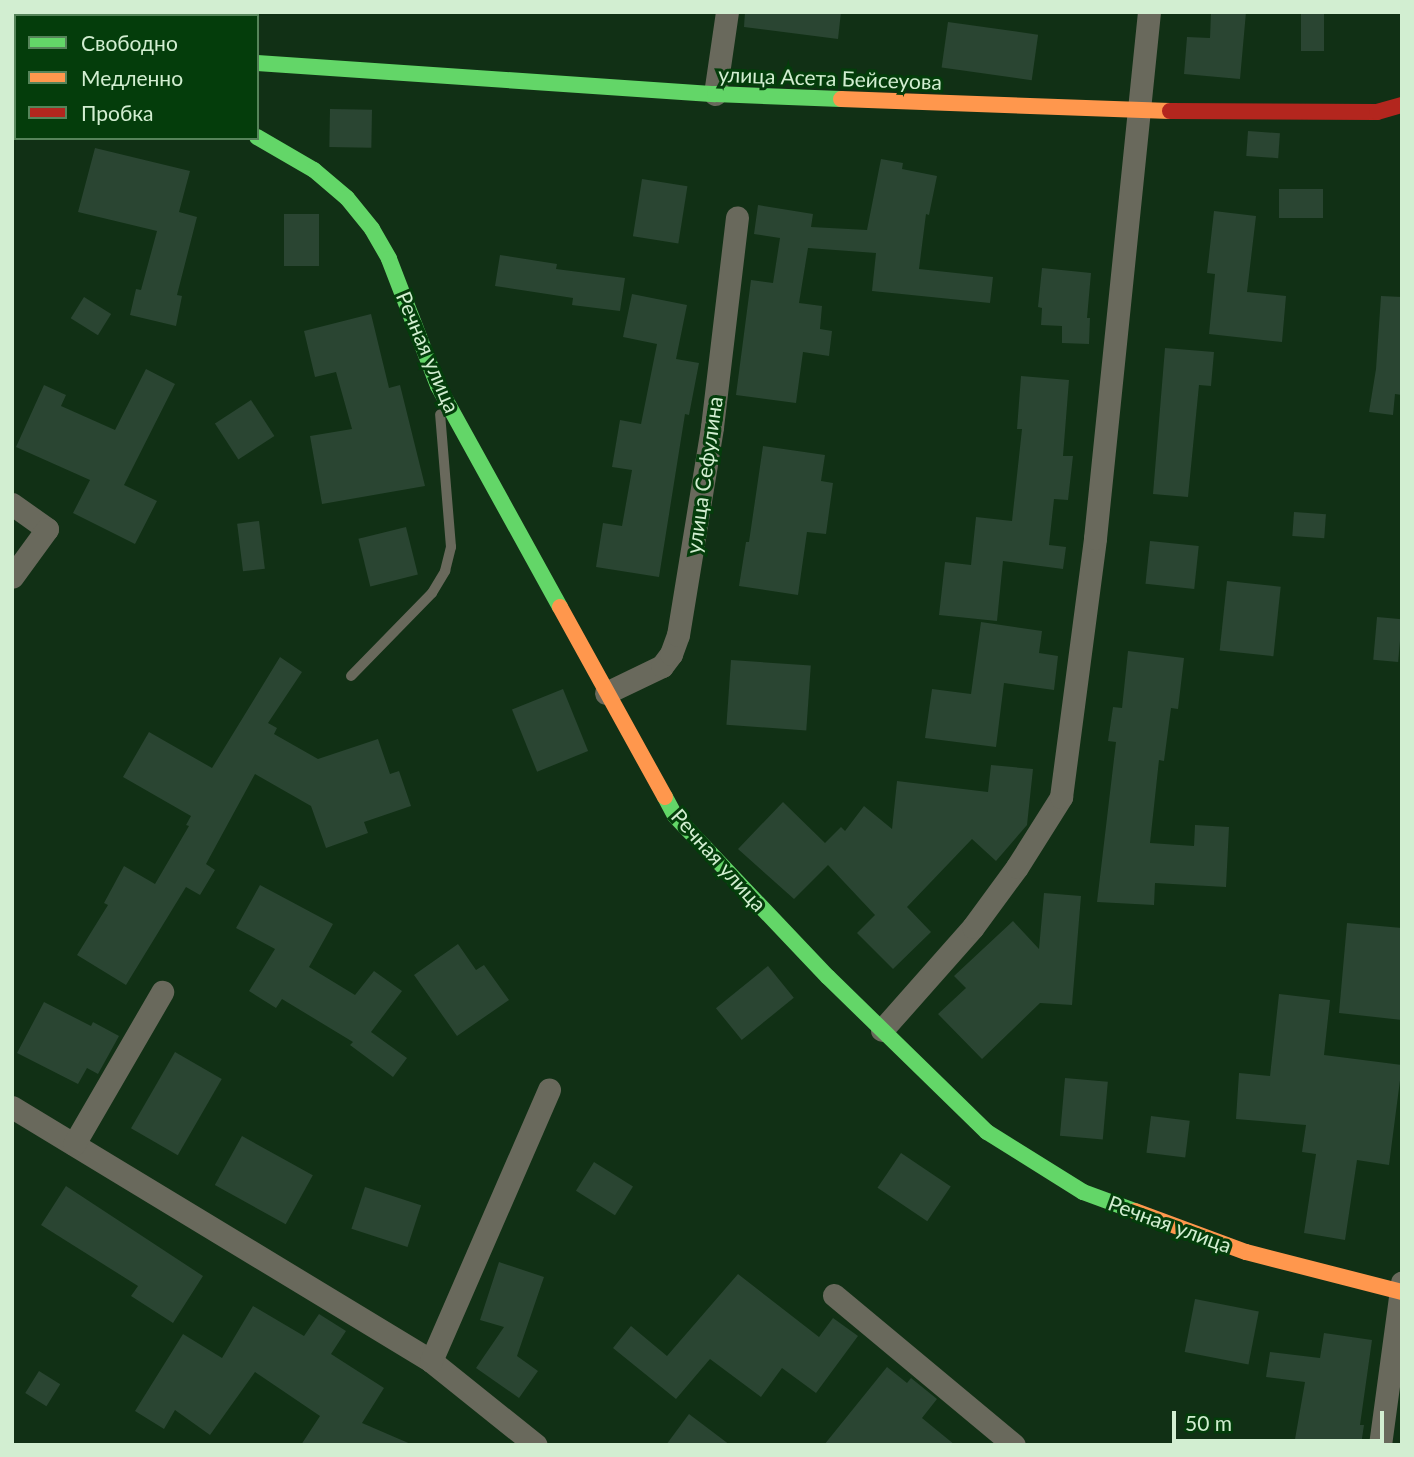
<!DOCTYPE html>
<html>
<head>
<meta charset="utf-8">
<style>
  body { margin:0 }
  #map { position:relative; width:1414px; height:1457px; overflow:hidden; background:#113015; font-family:Lato,sans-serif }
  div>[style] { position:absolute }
  .building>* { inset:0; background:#2a4532; transform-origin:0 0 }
  .lane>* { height:10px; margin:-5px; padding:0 5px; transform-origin:5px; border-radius:5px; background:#69695c }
  .street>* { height:23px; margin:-11.5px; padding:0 11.5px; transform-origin:11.5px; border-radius:11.5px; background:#69695c }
  .fast>* { height:16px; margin:-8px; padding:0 8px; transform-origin:8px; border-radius:8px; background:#63d668 }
  .slow>* { height:16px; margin:-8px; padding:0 8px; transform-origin:8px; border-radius:8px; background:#ff974d }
  .jam>* { height:16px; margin:-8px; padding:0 8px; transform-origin:8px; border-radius:8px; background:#b3261e }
  span { translate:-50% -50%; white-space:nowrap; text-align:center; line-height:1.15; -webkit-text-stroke:6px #043d0b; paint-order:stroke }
  .street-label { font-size:21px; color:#d2eed1 }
  .frame { position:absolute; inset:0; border:14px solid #d2eed1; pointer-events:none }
  .legend { position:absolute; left:14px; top:14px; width:245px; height:126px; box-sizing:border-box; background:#043d0b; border:2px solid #56845a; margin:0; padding:9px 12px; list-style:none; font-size:21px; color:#d2eed1 }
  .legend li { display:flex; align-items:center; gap:14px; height:35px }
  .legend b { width:35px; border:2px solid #56845a }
  .scale { position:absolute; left:1172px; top:1411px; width:212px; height:32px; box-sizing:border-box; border:4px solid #d2eed1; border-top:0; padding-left:9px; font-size:21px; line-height:24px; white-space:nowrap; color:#d2eed1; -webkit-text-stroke:5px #043d0b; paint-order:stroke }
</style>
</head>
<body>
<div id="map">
  <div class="building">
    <i style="clip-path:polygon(745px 12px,841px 12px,838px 39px,744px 27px)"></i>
    <i style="clip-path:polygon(1211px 12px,1246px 12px,1240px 79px,1184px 74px,1187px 37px,1210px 38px)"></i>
    <i style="left:1301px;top:12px;width:23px;height:39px"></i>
    <i style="left:948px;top:22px;width:91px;height:46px;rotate:8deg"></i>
    <i style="left:330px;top:109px;width:42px;height:38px;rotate:1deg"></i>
    <i style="left:1248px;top:131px;width:32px;height:25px;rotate:4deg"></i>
    <i style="clip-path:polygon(95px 148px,190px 171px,179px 212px,197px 217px,177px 295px,182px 296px,176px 326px,130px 315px,136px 289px,141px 290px,157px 231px,78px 212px)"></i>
    <i style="clip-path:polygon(881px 159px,903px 163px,902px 169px,937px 176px,929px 215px,926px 214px,919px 269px,993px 277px,990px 303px,872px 291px,876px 253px,808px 248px,799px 303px,822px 306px,820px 329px,832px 331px,829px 356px,803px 352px,796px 403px,736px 395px,751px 280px,773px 283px,780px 238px,754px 234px,758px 205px,813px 214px,811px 227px,867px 230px)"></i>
    <i style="left:642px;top:179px;width:46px;height:58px;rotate:9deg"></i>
    <i style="left:1323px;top:189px;width:29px;height:44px;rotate:90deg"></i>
    <i style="clip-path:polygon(1214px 211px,1256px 216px,1247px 292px,1286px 296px,1282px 342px,1209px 334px,1215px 274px,1207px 273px)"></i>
    <i style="left:284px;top:214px;width:35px;height:52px"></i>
    <i style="clip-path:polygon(500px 255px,557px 264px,556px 269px,625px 278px,620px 311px,572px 305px,573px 298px,495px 286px)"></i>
    <i style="clip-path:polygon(1042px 268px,1091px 273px,1087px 318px,1090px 318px,1089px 344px,1062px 343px,1062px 326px,1041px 325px,1042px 308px,1038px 307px)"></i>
    <i style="clip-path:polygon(632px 294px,687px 305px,676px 359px,699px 363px,689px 415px,685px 414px,659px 577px,596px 567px,603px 523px,622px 526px,632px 470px,612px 467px,620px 420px,641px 424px,657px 344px,623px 337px)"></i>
    <i style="clip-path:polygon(1381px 296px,1402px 297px,1402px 395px,1395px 394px,1393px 415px,1369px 412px,1376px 369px)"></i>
    <i style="left:84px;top:297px;width:32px;height:25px;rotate:32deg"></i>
    <i style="clip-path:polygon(371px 314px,389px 388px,400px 385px,425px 486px,322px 504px,310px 436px,352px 429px,336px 372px,315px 377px,304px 331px)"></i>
    <i style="clip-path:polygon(1165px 348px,1214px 352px,1211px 386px,1199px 385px,1188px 497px,1153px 494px)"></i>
    <i style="clip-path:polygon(146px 369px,175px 384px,124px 485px,157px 501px,135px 544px,73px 513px,90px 480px,16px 447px,44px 385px,66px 395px,61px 406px,115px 430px)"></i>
    <i style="clip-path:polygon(1021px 376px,1069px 380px,1063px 456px,1073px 456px,1068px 500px,1054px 499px,1049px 545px,1066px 547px,1063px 569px,1003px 561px,997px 621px,939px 615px,945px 562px,971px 565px,976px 517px,1012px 521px,1022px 429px,1017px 429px)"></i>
    <i style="left:251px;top:400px;width:43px;height:43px;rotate:57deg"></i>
    <i style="clip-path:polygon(763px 446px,825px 455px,821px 481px,833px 483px,826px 534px,807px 532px,798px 595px,739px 586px,746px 542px,749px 542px)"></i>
    <i style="left:1294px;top:512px;width:32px;height:24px;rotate:4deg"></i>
    <i style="left:259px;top:521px;width:48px;height:22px;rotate:83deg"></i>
    <i style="left:406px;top:527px;width:49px;height:49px;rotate:76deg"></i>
    <i style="left:1150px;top:541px;width:49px;height:43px;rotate:6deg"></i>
    <i style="left:1227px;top:581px;width:54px;height:70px;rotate:6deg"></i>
    <i style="left:1377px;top:617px;width:25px;height:43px;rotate:5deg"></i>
    <i style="clip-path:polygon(981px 622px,1042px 631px,1039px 653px,1058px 656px,1054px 690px,1004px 683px,996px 747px,925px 738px,932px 689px,971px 694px)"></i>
    <i style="clip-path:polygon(1128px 651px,1184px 658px,1178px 709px,1171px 708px,1164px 761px,1159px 760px,1150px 843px,1194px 846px,1195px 825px,1229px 827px,1226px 887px,1155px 883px,1154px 905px,1097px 902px,1116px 742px,1108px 741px,1113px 707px,1122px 708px)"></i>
    <i style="clip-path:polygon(280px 657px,302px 672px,268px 723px,277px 728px,274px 734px,318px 759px,378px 739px,390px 774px,399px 771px,411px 806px,364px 822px,368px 833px,326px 848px,311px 806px,255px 774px,206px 864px,215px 870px,200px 895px,186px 887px,126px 985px,77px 955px,108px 905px,104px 903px,124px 866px,155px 884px,189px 826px,186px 825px,191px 816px,123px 777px,149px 732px,212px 768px)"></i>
    <i style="left:731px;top:660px;width:80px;height:65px;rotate:4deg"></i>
    <i style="left:563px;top:689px;width:67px;height:55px;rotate:68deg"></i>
    <i style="clip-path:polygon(991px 765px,1033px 769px,1027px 825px,996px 861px,972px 839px,907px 907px,931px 932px,893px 969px,857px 933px,875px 915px,828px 865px,794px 899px,738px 849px,783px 802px,825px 843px,841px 827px,845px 831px,864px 806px,892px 829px,897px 781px,988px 792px)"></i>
    <i style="clip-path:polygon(260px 885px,333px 924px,309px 967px,355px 995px,374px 971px,402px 991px,371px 1032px,407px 1058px,393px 1077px,350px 1045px,353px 1042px,282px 999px,276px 1008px,249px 991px,275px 949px,236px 928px)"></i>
    <i style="clip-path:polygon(1044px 893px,1081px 896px,1072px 1005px,1040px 1003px,982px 1059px,938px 1014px,966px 988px,954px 976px,1013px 921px,1039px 949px)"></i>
    <i style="clip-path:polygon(1347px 923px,1402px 928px,1402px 1020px,1339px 1013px)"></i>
    <i style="clip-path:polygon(458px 944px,476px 970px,484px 965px,509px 1000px,457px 1036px,414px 975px)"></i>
    <i style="left:768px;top:966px;width:41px;height:67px;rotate:51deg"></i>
    <i style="clip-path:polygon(1279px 994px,1330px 1000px,1324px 1055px,1402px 1065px,1389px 1165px,1357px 1160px,1345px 1240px,1304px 1233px,1316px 1154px,1302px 1152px,1306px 1125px,1236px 1119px,1239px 1073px,1270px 1076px)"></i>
    <i style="clip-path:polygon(44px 1002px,91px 1026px,93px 1022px,119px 1036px,98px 1074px,87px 1068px,78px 1084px,17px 1053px)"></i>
    <i style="left:175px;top:1052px;width:54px;height:88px;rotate:30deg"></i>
    <i style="left:1065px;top:1078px;width:43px;height:58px;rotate:5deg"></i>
    <i style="left:1151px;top:1116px;width:39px;height:37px;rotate:7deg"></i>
    <i style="left:242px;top:1136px;width:81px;height:56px;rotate:29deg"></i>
    <i style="left:901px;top:1153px;width:60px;height:42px;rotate:34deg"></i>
    <i style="left:594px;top:1162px;width:46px;height:34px;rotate:32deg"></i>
    <i style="clip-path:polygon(66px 1186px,203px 1276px,173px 1323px,131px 1296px,138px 1286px,41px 1225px)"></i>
    <i style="left:365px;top:1187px;width:59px;height:44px;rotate:18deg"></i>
    <i style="clip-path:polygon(499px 1262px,544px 1277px,517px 1356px,538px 1371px,519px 1398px,476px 1368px,504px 1327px,480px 1320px)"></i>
    <i style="clip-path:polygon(738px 1274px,819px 1337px,833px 1318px,858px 1336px,816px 1393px,782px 1368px,761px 1397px,710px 1359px,676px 1399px,613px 1348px,631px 1326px,667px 1356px)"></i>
    <i style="left:1195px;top:1299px;width:65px;height:54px;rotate:11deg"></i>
    <i style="clip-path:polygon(253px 1306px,304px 1336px,319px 1314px,346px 1331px,331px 1354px,384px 1388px,362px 1423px,413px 1445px,301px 1445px,320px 1416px,255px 1372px,210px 1435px,175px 1410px,164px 1429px,135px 1411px,183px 1334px,222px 1358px)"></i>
    <i style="clip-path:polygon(1324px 1333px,1372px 1340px,1360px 1425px,1364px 1425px,1361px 1445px,1294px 1445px,1305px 1382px,1266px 1377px,1270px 1352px,1320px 1358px)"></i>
    <i style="clip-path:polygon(887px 1367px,907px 1383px,911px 1378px,937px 1399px,922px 1418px,955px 1445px,824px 1445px)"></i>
    <i style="left:39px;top:1371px;width:25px;height:26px;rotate:32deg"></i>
    <i style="clip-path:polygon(689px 1414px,730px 1445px,666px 1445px)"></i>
  </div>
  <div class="lane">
    <i style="left:351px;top:676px;width:116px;rotate:-45.7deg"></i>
    <i style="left:432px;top:593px;width:26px;rotate:-59deg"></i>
    <i style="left:445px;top:571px;width:25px;rotate:-76deg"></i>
    <i style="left:451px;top:547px;width:133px;rotate:-94.7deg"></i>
  </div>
  <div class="street">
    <i style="left:113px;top:16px;width:4px;rotate:-76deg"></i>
    <i style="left:12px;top:19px;width:4px;rotate:14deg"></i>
    <i style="left:715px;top:94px;width:83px;rotate:-81.7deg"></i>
    <i style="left:12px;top:504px;width:43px;rotate:35.5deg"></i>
    <i style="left:47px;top:529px;width:59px;rotate:126.1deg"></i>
    <i style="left:606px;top:693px;width:62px;rotate:-25.7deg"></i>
    <i style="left:662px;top:666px;width:15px;rotate:-53deg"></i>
    <i style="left:671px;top:654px;width:20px;rotate:-70deg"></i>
    <i style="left:678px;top:635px;width:211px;rotate:-80.7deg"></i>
    <i style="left:712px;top:427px;width:211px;rotate:-83.2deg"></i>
    <i style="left:882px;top:1030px;width:137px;rotate:-48.5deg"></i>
    <i style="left:973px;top:927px;width:74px;rotate:-53.7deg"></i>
    <i style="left:1017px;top:867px;width:83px;rotate:-57.8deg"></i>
    <i style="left:1061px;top:797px;width:261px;rotate:-82.5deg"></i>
    <i style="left:1095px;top:538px;width:529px;rotate:-84.14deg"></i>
    <i style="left:12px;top:1107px;width:490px;rotate:31.2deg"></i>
    <i style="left:431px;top:1361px;width:134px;rotate:38.7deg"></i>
    <i style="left:74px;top:1144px;width:176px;rotate:-59.9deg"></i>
    <i style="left:834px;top:1295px;width:234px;rotate:39.8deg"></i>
    <i style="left:431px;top:1361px;width:296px;rotate:-66.5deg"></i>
    <i style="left:1380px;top:1445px;width:164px;rotate:-82.3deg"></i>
  </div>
  <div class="fast">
    <i style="left:257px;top:63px;width:459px;rotate:3.9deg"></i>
    <i style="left:715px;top:94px;width:126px;rotate:2.3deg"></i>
    <i style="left:257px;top:137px;width:66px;rotate:30.1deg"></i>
    <i style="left:314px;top:170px;width:43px;rotate:40.3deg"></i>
    <i style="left:347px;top:198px;width:40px;rotate:51deg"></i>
    <i style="left:372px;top:229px;width:34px;rotate:60deg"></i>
    <i style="left:389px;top:259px;width:136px;rotate:68.9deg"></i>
    <i style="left:438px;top:386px;width:252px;rotate:61.1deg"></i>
    <i style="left:665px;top:797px;width:21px;rotate:62deg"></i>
    <i style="left:675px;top:816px;width:222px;rotate:46.5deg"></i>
    <i style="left:828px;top:977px;width:222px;rotate:44.3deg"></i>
    <i style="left:987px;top:1132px;width:113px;rotate:32deg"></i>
    <i style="left:1083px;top:1192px;width:55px;rotate:20.1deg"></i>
  </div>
  <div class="slow">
    <i style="left:841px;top:99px;width:329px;rotate:2.1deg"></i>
    <i style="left:560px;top:607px;width:217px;rotate:61.1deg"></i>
    <i style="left:1135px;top:1211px;width:118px;rotate:20.3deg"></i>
    <i style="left:1246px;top:1252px;width:161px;rotate:14.4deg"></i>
  </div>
  <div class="jam">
    <i style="left:1170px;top:111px;width:207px;rotate:0.3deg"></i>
    <i style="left:1377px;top:112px;width:26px;rotate:-16deg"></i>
  </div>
  <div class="street-label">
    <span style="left:830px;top:78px;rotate:2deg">улица Асета Бейсеуова</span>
    <span style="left:428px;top:352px;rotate:67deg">Речная улица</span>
    <span style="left:704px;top:475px;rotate:-82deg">улица Сефулина</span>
    <span style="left:719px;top:860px;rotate:48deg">Речная улица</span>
    <span style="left:1170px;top:1224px;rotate:20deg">Речная улица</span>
  </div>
  <div class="frame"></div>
  <ul class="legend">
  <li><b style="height:9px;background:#63d668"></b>Свободно</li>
  <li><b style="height:9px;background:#ff974d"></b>Медленно</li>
  <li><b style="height:9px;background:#b3261e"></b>Пробка</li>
  </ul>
  <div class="scale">50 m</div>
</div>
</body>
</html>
